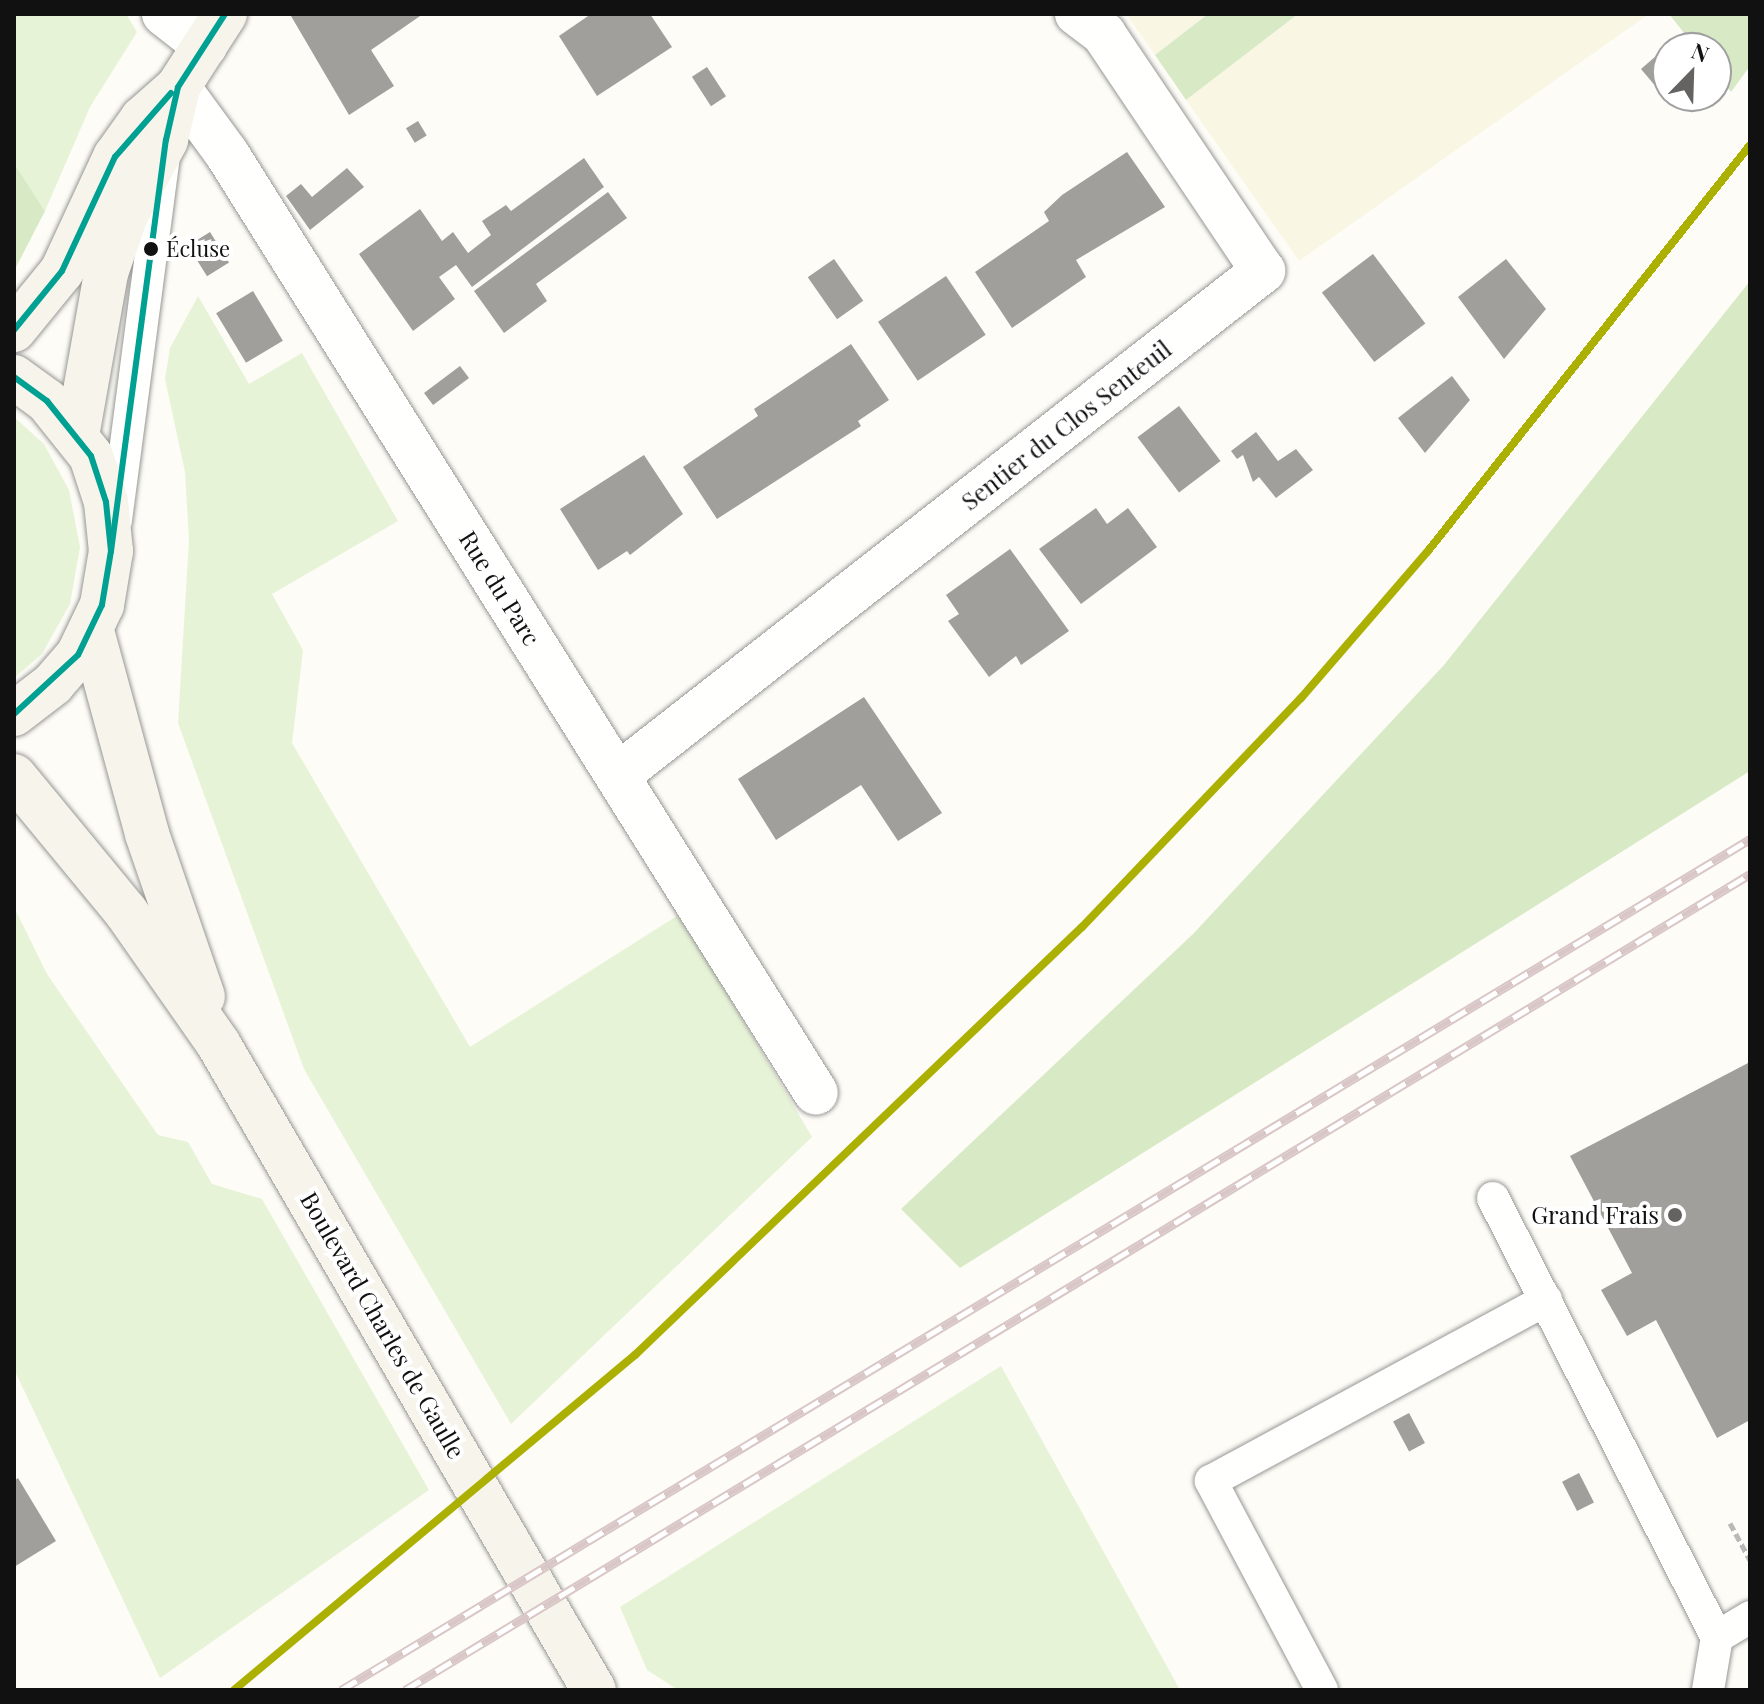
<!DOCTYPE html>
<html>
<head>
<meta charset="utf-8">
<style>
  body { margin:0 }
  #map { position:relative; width:1764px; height:1704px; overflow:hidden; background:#fdfcf7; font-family:"Playfair Display",serif }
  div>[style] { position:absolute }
  .farmland>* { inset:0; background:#f9f7e4 }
  .green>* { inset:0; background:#e7f3d7 }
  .forest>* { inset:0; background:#d8eac5 }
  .building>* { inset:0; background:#a19f9c; transform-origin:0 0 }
  .path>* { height:5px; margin-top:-2.5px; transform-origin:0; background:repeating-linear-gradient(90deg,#b9b9b8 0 8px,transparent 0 12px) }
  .roads { filter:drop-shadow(0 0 2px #979795) drop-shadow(0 0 2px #979795) }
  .service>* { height:32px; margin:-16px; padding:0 16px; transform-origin:16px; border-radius:16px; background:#fffffe }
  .minor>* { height:44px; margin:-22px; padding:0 22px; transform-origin:22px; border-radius:22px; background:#fffffe }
  .secondary>* { height:44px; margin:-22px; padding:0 22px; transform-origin:22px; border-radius:22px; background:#f6f4eb }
  .rail>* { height:9px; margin-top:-4.5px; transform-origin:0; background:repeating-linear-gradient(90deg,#fff 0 18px,#d9c6c7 0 36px); box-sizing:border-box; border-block:2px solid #d9c6c7 }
  .bus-1>* { height:6px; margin:-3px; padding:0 3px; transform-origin:3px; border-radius:3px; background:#00a092 }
  .rail-1>* { height:8px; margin:-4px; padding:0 4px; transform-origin:4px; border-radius:4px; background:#abb003 }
  .dots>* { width:22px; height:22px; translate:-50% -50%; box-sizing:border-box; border:4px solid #fff; border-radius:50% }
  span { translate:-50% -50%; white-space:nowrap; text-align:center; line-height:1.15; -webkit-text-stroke:8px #fff; paint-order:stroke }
  .bus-label { font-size:22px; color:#111 }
  .left { translate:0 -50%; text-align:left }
  .street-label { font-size:24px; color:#111 }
  .poi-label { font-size:24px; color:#111 }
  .right { translate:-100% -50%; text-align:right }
  .frame { position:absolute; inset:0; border:16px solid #111; pointer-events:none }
  .north { position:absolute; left:1652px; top:32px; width:80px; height:80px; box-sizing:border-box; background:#fff; border:2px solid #a0a0a0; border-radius:50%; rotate:23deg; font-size:22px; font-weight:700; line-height:32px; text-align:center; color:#111 }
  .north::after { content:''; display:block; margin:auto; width:28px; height:36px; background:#646362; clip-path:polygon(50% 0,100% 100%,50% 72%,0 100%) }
</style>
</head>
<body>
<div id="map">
  <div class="farmland">
    <i style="clip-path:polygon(1126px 14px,1208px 14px,1155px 55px)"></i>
    <i style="clip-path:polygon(1298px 14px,1649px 14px,1299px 261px,1186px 100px)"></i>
  </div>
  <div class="green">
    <i style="clip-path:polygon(14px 14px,126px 14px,137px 32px,90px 107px,45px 211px,14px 163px)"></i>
    <i style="clip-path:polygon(198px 296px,249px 384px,302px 353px,398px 521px,272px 594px,303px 650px,292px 743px,470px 1047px,680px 914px,812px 1137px,511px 1424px,304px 1069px,178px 723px,189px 540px,185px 472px,165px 379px,170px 348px)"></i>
    <i style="clip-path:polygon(14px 417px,44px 444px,69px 490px,80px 547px,70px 604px,42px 654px,14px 678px)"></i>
    <i style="clip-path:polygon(14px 907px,47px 974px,158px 1135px,188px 1142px,212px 1184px,262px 1199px,429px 1490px,160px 1678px,14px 1369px)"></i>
    <i style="clip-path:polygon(1001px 1366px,1180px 1690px,678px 1690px,647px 1670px,620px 1607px)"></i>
  </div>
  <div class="forest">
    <i style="clip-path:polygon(1208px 14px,1298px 14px,1186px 100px,1155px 55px)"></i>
    <i style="clip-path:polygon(1669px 14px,1750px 14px,1750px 66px,1731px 92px,1716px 73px,1716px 48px,1696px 48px)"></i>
    <i style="clip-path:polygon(14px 163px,45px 211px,14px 271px)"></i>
    <i style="clip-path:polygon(1750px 281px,1750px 771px,960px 1268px,901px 1209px,1193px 934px,1444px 665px)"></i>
  </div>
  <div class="building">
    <i style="clip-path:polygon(423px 14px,371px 50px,394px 86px,349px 115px,291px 16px)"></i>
    <i style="clip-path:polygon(591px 14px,650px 14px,672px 47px,597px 96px,559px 36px)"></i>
    <i style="clip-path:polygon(1671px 43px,1675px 48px,1668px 48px,1668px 73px,1662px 78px,1668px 96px,1675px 96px,1668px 101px,1641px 69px)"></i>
    <i style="left:707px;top:67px;width:35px;height:18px;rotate:57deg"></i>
    <i style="left:418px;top:121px;width:17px;height:14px;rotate:59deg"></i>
    <i style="clip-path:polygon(1127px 152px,1165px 207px,1076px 260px,1086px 277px,1012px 328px,975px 272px,1049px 221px,1044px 212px,1062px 195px)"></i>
    <i style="clip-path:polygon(584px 158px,604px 187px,472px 287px,456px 265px,439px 277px,455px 299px,413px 331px,359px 254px,420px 209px,442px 241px,453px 232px,468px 253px,491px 235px,482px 221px,506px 205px,511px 211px)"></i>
    <i style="clip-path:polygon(347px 168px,364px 187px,310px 230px,286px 196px,301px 184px,312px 197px)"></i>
    <i style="clip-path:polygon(608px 192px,627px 218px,536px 284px,547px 301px,504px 333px,474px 291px)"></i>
    <i style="left:210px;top:232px;width:36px;height:26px;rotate:58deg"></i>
    <i style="left:1373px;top:254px;width:87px;height:64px;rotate:53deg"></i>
    <i style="left:834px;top:259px;width:51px;height:32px;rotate:55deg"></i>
    <i style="clip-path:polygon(1506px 259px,1546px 309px,1504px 359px,1458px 297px)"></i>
    <i style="left:946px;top:276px;width:71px;height:82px;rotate:56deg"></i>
    <i style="left:253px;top:291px;width:58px;height:43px;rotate:59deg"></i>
    <i style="clip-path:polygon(851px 344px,889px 400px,858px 421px,861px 426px,717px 519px,683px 467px,758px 416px,754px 409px)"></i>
    <i style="left:460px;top:366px;width:15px;height:45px;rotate:53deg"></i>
    <i style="clip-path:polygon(1452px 376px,1470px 400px,1425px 453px,1398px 418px)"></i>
    <i style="left:1179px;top:406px;width:69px;height:52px;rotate:53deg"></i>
    <i style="clip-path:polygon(1256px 432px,1278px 461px,1296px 449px,1313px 470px,1276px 498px,1259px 477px,1253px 482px,1243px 455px,1237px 459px,1231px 451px)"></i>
    <i style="clip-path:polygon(644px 455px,683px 514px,630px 555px,627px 551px,598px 570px,560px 509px)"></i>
    <i style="clip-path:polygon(1096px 508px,1107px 524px,1128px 508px,1157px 547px,1081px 604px,1039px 549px)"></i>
    <i style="clip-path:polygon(1010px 549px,1069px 631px,1021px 665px,1016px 656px,989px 677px,948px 621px,959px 614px,946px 595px)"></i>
    <i style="clip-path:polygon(864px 697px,942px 813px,898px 841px,861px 785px,776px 840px,738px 779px)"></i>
    <i style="clip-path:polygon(1750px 1062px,1750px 1420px,1717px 1438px,1656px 1320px,1627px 1336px,1601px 1290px,1632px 1273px,1570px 1156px)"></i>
    <i style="left:1409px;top:1413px;width:34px;height:18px;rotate:62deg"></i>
    <i style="left:1579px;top:1473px;width:33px;height:19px;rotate:63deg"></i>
    <i style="clip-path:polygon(18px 1478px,56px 1541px,14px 1567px,14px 1481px)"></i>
  </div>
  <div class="path">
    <i style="left:1730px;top:1523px;width:42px;rotate:61.6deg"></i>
  </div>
  <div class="roads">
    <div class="service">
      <i style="left:116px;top:520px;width:373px;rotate:-82.5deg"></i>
      <i style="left:1493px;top:1198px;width:493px;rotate:63deg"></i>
      <i style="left:1717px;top:1637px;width:39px;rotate:-31deg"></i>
      <i style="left:1322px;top:1690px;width:237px;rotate:-118deg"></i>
      <i style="left:1211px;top:1481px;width:381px;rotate:-28.4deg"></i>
      <i style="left:1708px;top:1690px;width:54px;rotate:-80.4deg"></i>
    </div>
    <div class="minor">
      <i style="left:164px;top:14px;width:52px;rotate:38deg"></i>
      <i style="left:178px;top:87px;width:83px;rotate:53.8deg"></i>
      <i style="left:227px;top:154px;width:1108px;rotate:57.9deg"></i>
      <i style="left:618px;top:775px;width:819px;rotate:-38deg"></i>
      <i style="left:1263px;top:271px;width:285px;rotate:-123.9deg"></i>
      <i style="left:1104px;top:34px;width:34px;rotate:-143deg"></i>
    </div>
    <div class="secondary">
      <i style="left:14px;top:330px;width:76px;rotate:-50.9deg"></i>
      <i style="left:62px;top:271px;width:126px;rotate:-65.1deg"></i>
      <i style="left:115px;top:157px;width:47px;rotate:-54.6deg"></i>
      <i style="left:142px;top:119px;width:48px;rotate:-41.6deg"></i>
      <i style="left:178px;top:87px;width:87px;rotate:-57.2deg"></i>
      <i style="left:14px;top:377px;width:41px;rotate:36deg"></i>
      <i style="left:47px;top:401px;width:70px;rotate:51.3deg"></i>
      <i style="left:91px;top:456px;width:48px;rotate:71.9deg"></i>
      <i style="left:106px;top:502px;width:49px;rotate:84.2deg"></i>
      <i style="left:111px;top:551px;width:55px;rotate:99.5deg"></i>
      <i style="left:102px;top:605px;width:55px;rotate:115.6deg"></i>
      <i style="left:78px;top:655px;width:38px;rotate:131deg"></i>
      <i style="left:53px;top:684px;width:49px;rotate:142.4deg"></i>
      <i style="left:77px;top:436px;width:166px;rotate:-79.9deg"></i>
      <i style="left:106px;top:273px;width:61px;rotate:-71deg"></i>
      <i style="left:126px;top:215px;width:85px;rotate:-61.9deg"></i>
      <i style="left:166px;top:140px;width:54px;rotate:-77.2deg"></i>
      <i style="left:92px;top:631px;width:210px;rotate:74.8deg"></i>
      <i style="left:147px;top:834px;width:172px;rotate:71deg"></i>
      <i style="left:14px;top:776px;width:176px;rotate:50.5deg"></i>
      <i style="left:126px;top:912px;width:162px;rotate:55deg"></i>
      <i style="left:219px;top:1045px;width:746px;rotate:59.83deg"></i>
    </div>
  </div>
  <div class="rail">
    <i style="left:341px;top:1690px;width:1646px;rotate:-31.13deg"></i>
    <i style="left:405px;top:1690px;width:1573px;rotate:-31.24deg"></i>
  </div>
  <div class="bus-1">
    <i style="left:14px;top:330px;width:76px;rotate:-50.9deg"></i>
    <i style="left:62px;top:271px;width:126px;rotate:-65.1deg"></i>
    <i style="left:115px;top:157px;width:85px;rotate:-48.8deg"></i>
    <i style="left:14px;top:377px;width:41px;rotate:36deg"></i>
    <i style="left:47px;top:401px;width:70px;rotate:51.3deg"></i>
    <i style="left:91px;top:456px;width:48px;rotate:71.9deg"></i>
    <i style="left:106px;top:502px;width:49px;rotate:84.2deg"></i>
    <i style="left:111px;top:551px;width:55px;rotate:99.5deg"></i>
    <i style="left:102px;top:605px;width:55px;rotate:115.6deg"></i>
    <i style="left:78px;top:655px;width:87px;rotate:137.3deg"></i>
    <i style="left:111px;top:551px;width:415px;rotate:-82.4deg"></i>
    <i style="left:166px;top:140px;width:54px;rotate:-77.2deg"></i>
    <i style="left:178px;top:87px;width:87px;rotate:-57.2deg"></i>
  </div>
  <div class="rail-1">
    <i style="left:234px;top:1690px;width:523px;rotate:-39.88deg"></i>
    <i style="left:635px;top:1355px;width:619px;rotate:-43.76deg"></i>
    <i style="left:1082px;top:927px;width:317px;rotate:-46.3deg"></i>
    <i style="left:1301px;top:698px;width:194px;rotate:-49.2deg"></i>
    <i style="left:1428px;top:551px;width:518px;rotate:-51.58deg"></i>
  </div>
  <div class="dots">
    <i style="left:151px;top:249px;background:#111"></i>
    <i style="left:1675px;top:1215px;background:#646362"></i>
  </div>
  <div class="bus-label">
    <span class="left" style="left:166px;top:249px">Écluse</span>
  </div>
  <div class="street-label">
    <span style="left:1066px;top:425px;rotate:-38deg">Sentier du Clos Senteuil</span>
    <span style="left:500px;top:588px;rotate:58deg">Rue du Parc</span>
    <span style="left:383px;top:1325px;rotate:60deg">Boulevard Charles de Gaulle</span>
  </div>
  <div class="poi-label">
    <span class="right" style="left:1659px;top:1215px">Grand Frais</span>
  </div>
  <div class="frame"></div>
  <div class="north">N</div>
</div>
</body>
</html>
